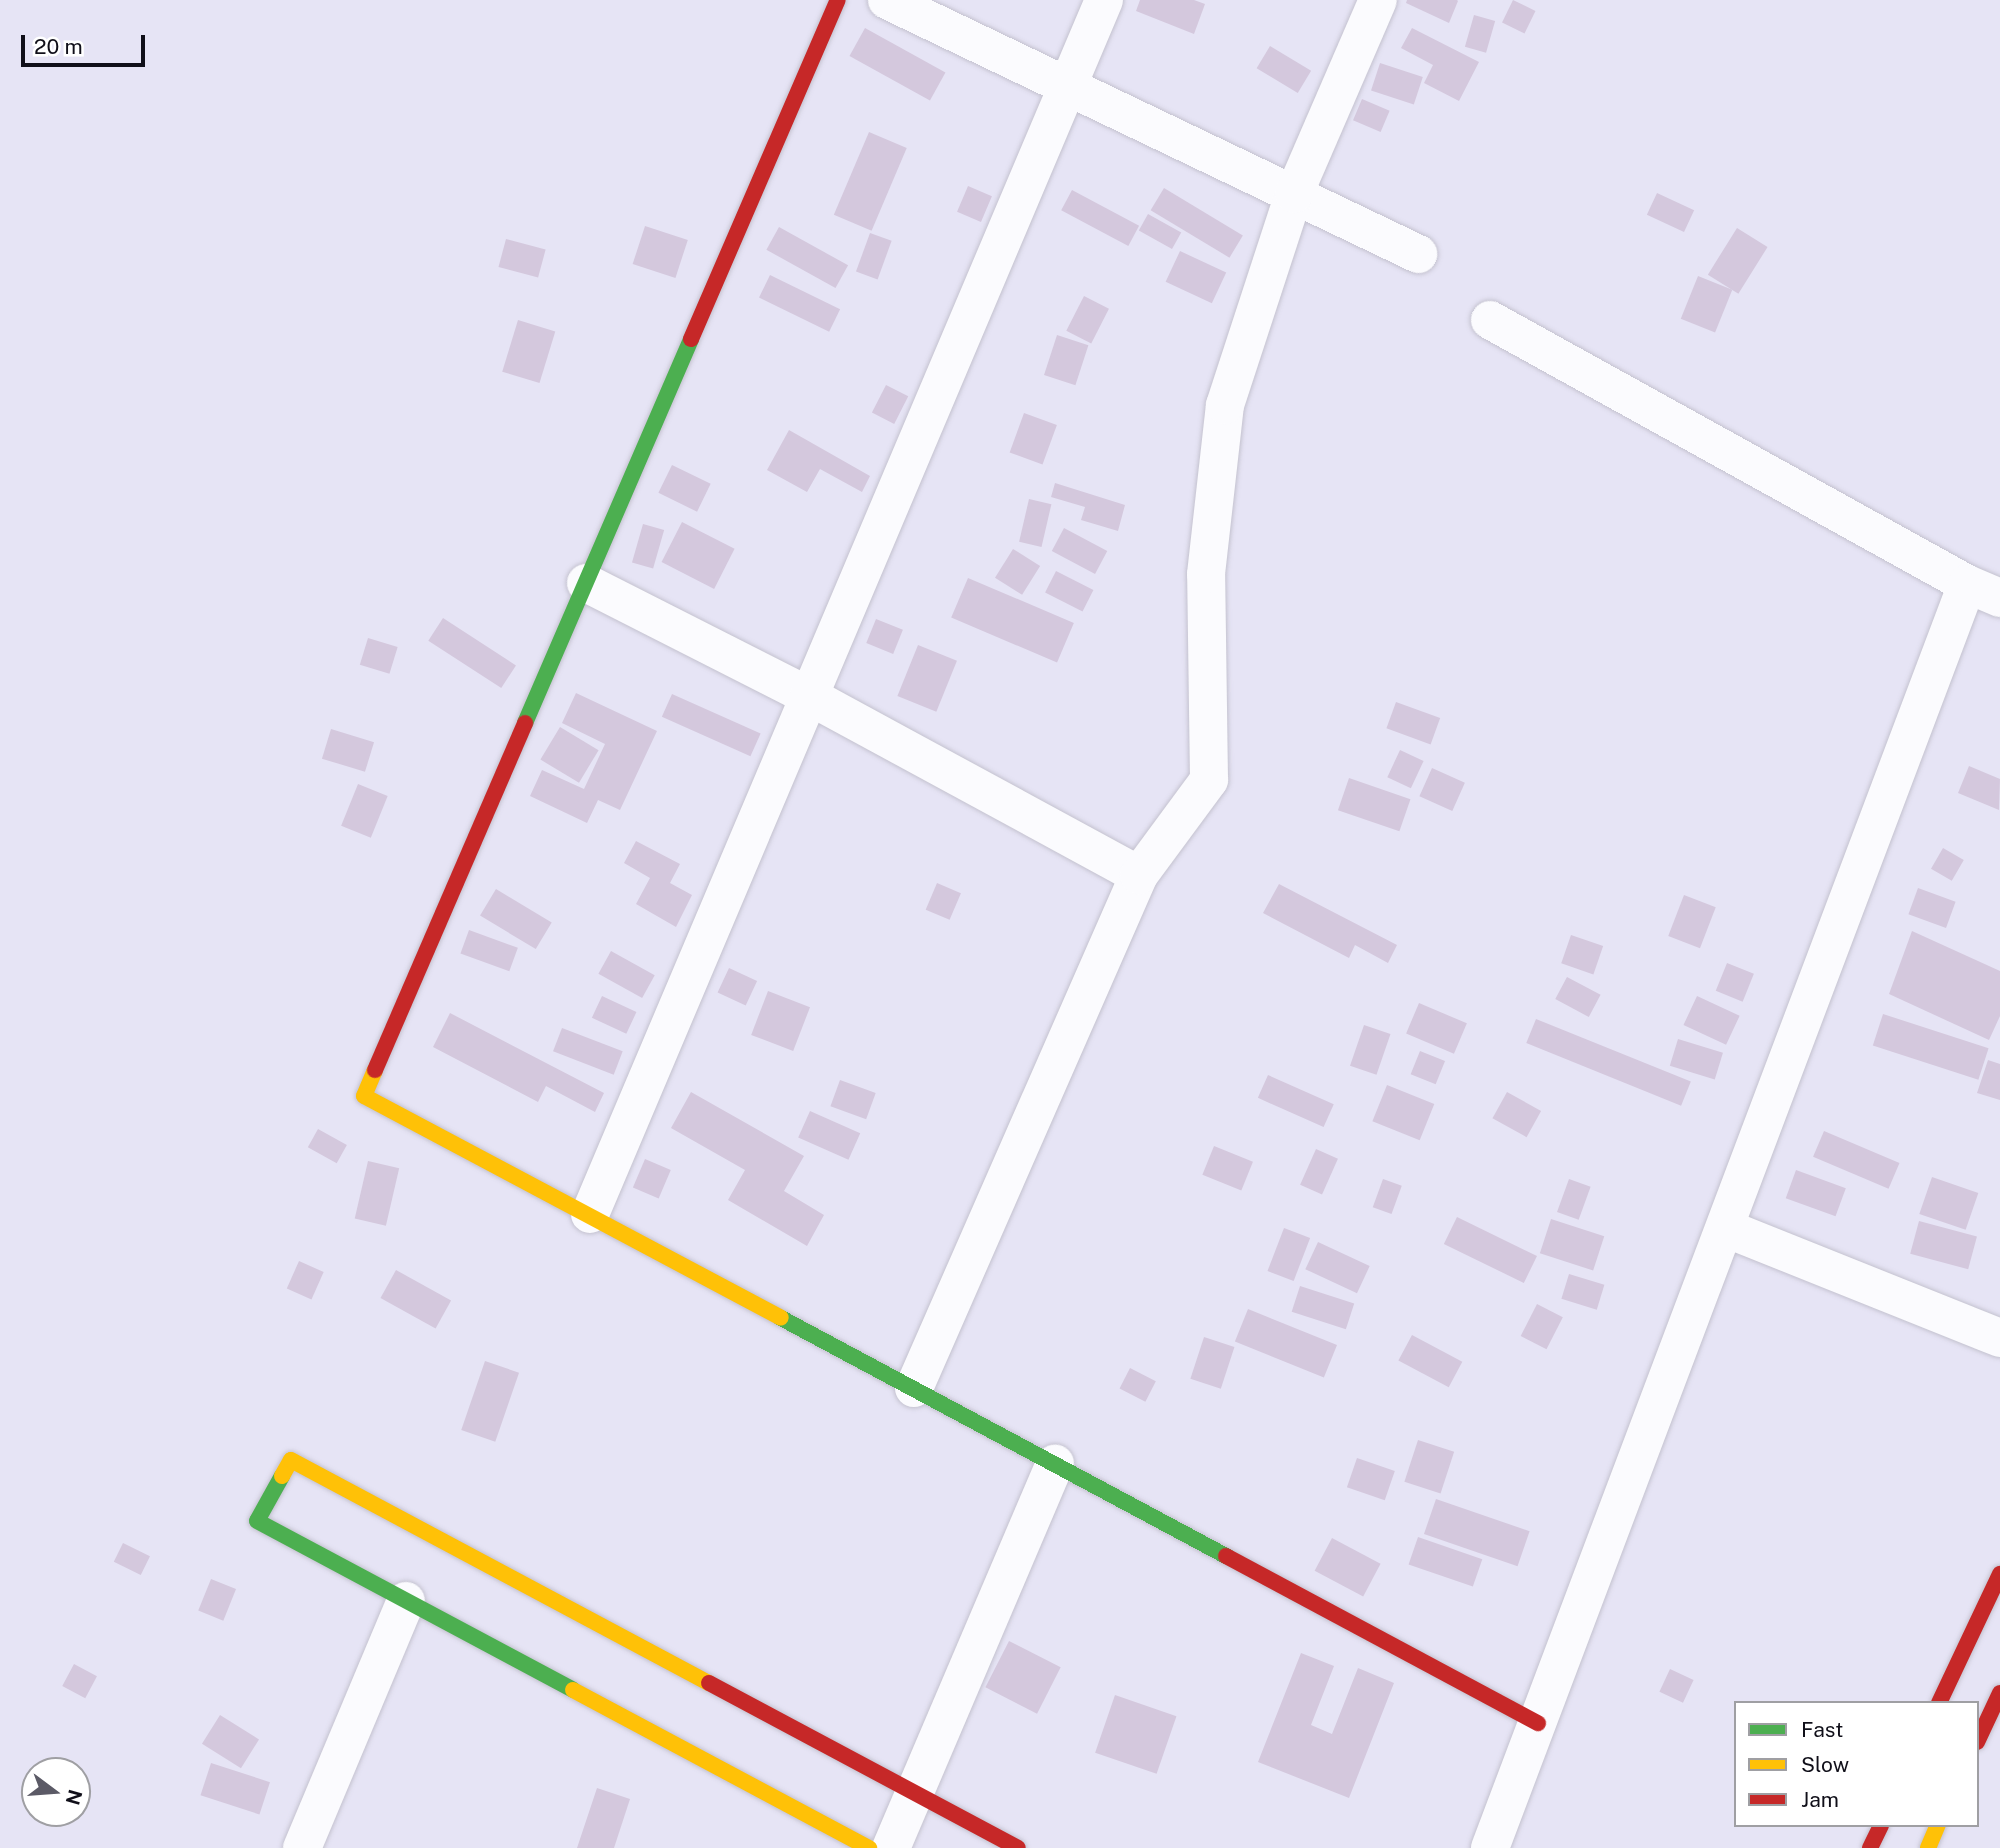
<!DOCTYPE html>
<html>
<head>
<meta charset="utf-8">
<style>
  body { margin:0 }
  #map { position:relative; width:2000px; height:1848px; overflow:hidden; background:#e6e4f5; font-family:"Public Sans",sans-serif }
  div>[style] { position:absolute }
  .building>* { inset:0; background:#d4c8dd; transform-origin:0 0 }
  .roads { filter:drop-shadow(0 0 2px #c4c2cf) drop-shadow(0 0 2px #c4c2cf) }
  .street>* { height:38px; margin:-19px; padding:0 19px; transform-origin:19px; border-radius:19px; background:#fbfbfe }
  .fast>* { height:16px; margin:-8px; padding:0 8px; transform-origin:8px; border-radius:8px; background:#4caf50 }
  .slow>* { height:16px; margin:-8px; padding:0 8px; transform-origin:8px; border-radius:8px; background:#ffc107 }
  .jam>* { height:16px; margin:-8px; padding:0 8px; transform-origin:8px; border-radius:8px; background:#c62828 }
  span { translate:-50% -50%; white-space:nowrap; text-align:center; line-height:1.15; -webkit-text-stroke:5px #fff; paint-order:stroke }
  .legend { position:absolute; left:1734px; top:1701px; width:245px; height:126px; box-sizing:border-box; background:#fff; border:2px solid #9f9fa3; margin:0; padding:9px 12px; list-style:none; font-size:21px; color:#100f19 }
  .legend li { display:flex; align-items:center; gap:14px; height:35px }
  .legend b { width:35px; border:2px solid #9f9fa3 }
  .north { position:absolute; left:21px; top:1757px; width:70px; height:70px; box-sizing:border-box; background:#fff; border:2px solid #9f9fa3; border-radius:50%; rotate:106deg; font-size:19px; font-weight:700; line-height:28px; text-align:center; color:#100f19 }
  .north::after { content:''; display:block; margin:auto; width:24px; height:32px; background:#5b5a66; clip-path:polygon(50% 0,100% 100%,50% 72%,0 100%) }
  .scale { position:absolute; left:21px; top:35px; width:124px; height:32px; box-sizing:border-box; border:4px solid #100f19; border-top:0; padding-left:9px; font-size:21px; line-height:24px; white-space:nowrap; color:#100f19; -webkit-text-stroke:5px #fff; paint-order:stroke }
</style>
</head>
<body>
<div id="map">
  <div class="building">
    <i style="clip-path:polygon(1140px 0,1194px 0,1205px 4px,1194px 34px,1136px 11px)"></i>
    <i style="clip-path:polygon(1407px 0,1457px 0,1458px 1px,1449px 23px,1406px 3px)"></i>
    <i style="left:1513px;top:0;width:25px;height:25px;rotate:26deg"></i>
    <i style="left:1474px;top:15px;width:22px;height:33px;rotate:16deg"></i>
    <i style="left:865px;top:28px;width:92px;height:32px;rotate:29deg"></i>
    <i style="clip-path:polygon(1412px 28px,1479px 62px,1459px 101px,1424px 83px,1433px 65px,1401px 48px)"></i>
    <i style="left:1270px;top:46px;width:48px;height:26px;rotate:31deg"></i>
    <i style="left:1380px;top:63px;width:45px;height:29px;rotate:18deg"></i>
    <i style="left:1362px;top:99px;width:30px;height:23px;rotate:23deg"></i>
    <i style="left:869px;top:132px;width:41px;height:90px;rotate:23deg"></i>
    <i style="left:968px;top:186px;width:26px;height:28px;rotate:23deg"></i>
    <i style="left:1164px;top:188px;width:92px;height:26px;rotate:31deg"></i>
    <i style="left:1072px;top:190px;width:76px;height:23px;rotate:28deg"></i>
    <i style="left:1657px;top:193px;width:41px;height:24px;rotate:25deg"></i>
    <i style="left:1148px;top:214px;width:38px;height:19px;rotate:29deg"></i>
    <i style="left:645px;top:226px;width:45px;height:40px;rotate:18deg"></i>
    <i style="left:779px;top:227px;width:79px;height:26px;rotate:29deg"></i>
    <i style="left:1737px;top:228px;width:36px;height:55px;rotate:32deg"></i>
    <i style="left:870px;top:233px;width:23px;height:41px;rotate:20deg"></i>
    <i style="left:506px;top:239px;width:41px;height:29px;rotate:15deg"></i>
    <i style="left:1180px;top:251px;width:51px;height:34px;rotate:25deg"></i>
    <i style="left:770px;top:275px;width:78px;height:25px;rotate:26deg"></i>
    <i style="left:1698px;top:276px;width:37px;height:46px;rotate:22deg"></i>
    <i style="left:1084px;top:296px;width:28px;height:39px;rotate:27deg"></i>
    <i style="left:518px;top:320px;width:39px;height:54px;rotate:17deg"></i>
    <i style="left:1057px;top:335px;width:33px;height:42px;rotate:18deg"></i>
    <i style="left:886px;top:385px;width:25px;height:31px;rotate:27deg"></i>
    <i style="left:1024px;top:413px;width:35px;height:42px;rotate:20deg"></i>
    <i style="clip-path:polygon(789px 430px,870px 476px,862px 492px,820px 469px,807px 492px,767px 470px)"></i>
    <i style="left:672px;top:465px;width:43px;height:31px;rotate:26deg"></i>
    <i style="clip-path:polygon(1055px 483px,1125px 505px,1118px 531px,1081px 520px,1085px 507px,1051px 497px)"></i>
    <i style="left:1029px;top:499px;width:23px;height:44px;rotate:13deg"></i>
    <i style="left:682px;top:522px;width:59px;height:45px;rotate:27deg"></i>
    <i style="left:643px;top:524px;width:22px;height:40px;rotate:16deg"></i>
    <i style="left:1064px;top:528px;width:49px;height:26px;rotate:28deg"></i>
    <i style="left:1013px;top:549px;width:32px;height:34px;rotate:32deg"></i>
    <i style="left:1056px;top:571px;width:42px;height:24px;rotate:27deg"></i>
    <i style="left:968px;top:578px;width:115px;height:43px;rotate:23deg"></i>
    <i style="left:443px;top:618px;width:87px;height:27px;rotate:33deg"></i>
    <i style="left:876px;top:619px;width:29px;height:26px;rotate:22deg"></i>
    <i style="left:368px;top:638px;width:31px;height:28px;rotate:17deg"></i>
    <i style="left:918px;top:645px;width:42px;height:55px;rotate:22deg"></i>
    <i style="clip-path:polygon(576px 693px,657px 731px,620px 810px,598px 800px,587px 823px,530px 796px,542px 770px,584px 789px,605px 744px,562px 723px)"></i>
    <i style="left:672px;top:694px;width:97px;height:25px;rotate:24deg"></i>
    <i style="left:1396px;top:702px;width:47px;height:28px;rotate:20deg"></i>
    <i style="left:560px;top:727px;width:45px;height:38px;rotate:31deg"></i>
    <i style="left:331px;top:729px;width:45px;height:31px;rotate:17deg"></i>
    <i style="left:1400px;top:750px;width:26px;height:30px;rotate:25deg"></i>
    <i style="clip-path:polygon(1969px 766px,2000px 779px,1999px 810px,1958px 793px)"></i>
    <i style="left:1432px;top:768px;width:36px;height:31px;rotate:24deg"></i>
    <i style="left:1349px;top:778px;width:65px;height:34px;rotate:19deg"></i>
    <i style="left:358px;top:784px;width:32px;height:45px;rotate:22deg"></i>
    <i style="clip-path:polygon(636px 841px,680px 864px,670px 883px,692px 895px,676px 927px,636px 904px,650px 878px,624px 863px)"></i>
    <i style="left:1943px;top:848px;width:24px;height:24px;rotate:30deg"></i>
    <i style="left:937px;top:883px;width:26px;height:29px;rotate:23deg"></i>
    <i style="clip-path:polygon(1279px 884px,1397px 945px,1388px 963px,1355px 945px,1349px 958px,1263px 913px)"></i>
    <i style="left:1918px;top:888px;width:40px;height:28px;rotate:20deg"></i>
    <i style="left:496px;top:889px;width:65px;height:31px;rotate:31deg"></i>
    <i style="left:1684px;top:895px;width:34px;height:44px;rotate:21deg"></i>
    <i style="left:469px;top:930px;width:52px;height:25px;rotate:20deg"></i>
    <i style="clip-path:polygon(1912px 931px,2000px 971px,2000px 1016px,1989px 1040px,1889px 994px)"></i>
    <i style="left:1571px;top:935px;width:34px;height:30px;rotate:19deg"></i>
    <i style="left:611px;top:951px;width:50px;height:26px;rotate:29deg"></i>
    <i style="left:1727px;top:963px;width:29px;height:30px;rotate:22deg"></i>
    <i style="left:729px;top:968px;width:31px;height:27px;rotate:25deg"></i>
    <i style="left:1567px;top:977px;width:38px;height:25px;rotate:28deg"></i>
    <i style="left:768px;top:991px;width:45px;height:47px;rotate:21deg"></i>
    <i style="left:602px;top:996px;width:38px;height:24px;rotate:25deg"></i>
    <i style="left:1697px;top:996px;width:47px;height:32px;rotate:25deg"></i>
    <i style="left:1419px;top:1003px;width:52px;height:33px;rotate:23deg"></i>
    <i style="clip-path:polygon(450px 1013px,604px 1093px,595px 1112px,546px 1086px,538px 1102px,433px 1047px)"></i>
    <i style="left:1883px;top:1014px;width:111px;height:33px;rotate:18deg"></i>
    <i style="left:1536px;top:1019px;width:167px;height:26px;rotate:22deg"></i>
    <i style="left:1364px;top:1025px;width:28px;height:43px;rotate:19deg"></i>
    <i style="left:562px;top:1028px;width:65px;height:25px;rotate:21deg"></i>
    <i style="left:1678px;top:1039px;width:47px;height:28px;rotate:17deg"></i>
    <i style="left:1420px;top:1051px;width:27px;height:25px;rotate:22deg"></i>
    <i style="clip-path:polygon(1988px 1060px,2000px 1064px,2000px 1100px,1977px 1093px)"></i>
    <i style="left:1268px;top:1075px;width:72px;height:25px;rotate:24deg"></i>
    <i style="left:840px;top:1080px;width:38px;height:28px;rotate:20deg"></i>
    <i style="left:1387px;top:1085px;width:51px;height:39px;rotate:22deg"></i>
    <i style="clip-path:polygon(691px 1092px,804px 1156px,784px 1191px,824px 1215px,807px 1246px,728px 1200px,745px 1170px,671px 1128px)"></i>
    <i style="left:1507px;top:1092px;width:39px;height:30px;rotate:29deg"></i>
    <i style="left:810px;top:1111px;width:55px;height:29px;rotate:24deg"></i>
    <i style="left:318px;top:1129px;width:33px;height:21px;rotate:29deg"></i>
    <i style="left:1824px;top:1131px;width:82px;height:28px;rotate:23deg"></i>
    <i style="left:1214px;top:1146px;width:42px;height:31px;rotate:22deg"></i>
    <i style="left:1316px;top:1149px;width:24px;height:39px;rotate:24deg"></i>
    <i style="left:645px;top:1159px;width:28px;height:31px;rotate:23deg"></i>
    <i style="left:368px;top:1161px;width:32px;height:59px;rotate:13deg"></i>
    <i style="left:1796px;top:1170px;width:53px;height:30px;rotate:20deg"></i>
    <i style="left:1932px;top:1177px;width:49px;height:39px;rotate:19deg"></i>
    <i style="left:1383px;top:1179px;width:20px;height:30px;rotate:20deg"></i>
    <i style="left:1569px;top:1179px;width:23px;height:35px;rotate:20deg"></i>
    <i style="left:1457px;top:1217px;width:89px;height:30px;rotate:26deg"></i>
    <i style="left:1551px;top:1219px;width:56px;height:36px;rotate:18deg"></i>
    <i style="left:1919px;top:1221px;width:60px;height:34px;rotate:15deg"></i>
    <i style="left:1284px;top:1228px;width:28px;height:46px;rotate:21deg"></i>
    <i style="left:1318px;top:1242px;width:57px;height:30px;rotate:25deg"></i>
    <i style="left:299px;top:1261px;width:27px;height:30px;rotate:24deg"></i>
    <i style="left:396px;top:1270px;width:63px;height:32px;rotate:29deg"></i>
    <i style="left:1569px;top:1274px;width:37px;height:26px;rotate:17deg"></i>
    <i style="left:1300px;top:1286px;width:57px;height:27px;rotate:18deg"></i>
    <i style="left:1537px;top:1304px;width:29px;height:36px;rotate:27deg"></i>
    <i style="left:1248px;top:1309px;width:96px;height:35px;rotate:22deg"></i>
    <i style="left:1412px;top:1335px;width:57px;height:29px;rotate:28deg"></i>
    <i style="left:1204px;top:1337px;width:32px;height:44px;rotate:18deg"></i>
    <i style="left:485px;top:1361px;width:36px;height:73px;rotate:19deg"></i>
    <i style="left:1130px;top:1368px;width:29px;height:23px;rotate:27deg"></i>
    <i style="left:1418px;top:1440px;width:38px;height:44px;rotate:18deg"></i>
    <i style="left:1357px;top:1458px;width:40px;height:31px;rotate:19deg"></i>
    <i style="left:1436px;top:1499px;width:99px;height:37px;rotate:19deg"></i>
    <i style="left:1418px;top:1537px;width:68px;height:29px;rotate:19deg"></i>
    <i style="left:1332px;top:1538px;width:55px;height:37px;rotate:28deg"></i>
    <i style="left:123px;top:1543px;width:30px;height:21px;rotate:26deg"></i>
    <i style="left:211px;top:1579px;width:27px;height:34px;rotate:22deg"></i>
    <i style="left:1009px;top:1641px;width:58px;height:52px;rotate:27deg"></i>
    <i style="clip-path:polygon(1301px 1653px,1334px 1666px,1311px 1725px,1332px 1734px,1358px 1668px,1394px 1683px,1349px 1798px,1258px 1762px)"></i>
    <i style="left:74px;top:1664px;width:26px;height:25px;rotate:28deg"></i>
    <i style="left:1670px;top:1669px;width:26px;height:25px;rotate:25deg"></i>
    <i style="left:1115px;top:1695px;width:65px;height:61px;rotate:19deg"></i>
    <i style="left:220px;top:1715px;width:46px;height:34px;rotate:32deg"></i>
    <i style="left:211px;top:1763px;width:62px;height:34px;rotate:18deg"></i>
    <i style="clip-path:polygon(597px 1788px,630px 1799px,614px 1848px,577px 1848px)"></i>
  </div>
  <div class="roads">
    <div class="street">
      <i style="left:887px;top:0;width:589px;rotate:25.56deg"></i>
      <i style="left:1490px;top:320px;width:545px;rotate:28.96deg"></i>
      <i style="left:1967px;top:584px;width:36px;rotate:23deg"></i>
      <i style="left:586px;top:583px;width:250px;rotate:26.9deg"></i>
      <i style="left:809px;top:696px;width:375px;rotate:28.5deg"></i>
      <i style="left:590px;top:1214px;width:1318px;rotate:-67.05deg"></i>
      <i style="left:1725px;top:1228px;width:296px;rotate:21.8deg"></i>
      <i style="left:914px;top:1388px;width:560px;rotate:-66.32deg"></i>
      <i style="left:1139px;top:875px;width:118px;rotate:-53.6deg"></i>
      <i style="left:1209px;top:780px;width:206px;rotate:-90.8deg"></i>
      <i style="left:1206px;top:574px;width:170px;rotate:-83.6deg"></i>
      <i style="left:1225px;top:405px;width:222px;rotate:-71.9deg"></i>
      <i style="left:1294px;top:194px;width:211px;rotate:-66.6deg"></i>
      <i style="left:302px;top:1848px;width:268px;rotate:-67.2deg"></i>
      <i style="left:891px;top:1848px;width:418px;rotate:-66.9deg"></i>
      <i style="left:1490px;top:1848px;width:1351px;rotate:-69.32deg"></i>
    </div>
    <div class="fast">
      <i style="left:525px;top:723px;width:418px;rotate:-66.6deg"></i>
      <i style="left:781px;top:1318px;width:505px;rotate:28.14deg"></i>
      <i style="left:282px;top:1476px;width:51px;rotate:119.1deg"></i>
      <i style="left:257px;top:1521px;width:358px;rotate:28.1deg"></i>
    </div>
    <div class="slow">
      <i style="left:375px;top:1070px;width:28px;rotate:113deg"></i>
      <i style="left:364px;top:1096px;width:472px;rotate:28deg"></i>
      <i style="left:282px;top:1476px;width:18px;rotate:-61deg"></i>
      <i style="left:291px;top:1460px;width:474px;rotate:28.1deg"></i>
      <i style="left:573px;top:1690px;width:336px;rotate:28.1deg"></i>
      <i style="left:1928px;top:1848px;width:25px;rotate:-67deg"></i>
    </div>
    <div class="jam">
      <i style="left:691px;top:339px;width:369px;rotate:-66.6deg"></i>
      <i style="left:375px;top:1070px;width:378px;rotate:-66.6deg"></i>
      <i style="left:1226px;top:1556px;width:354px;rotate:28.2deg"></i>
      <i style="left:709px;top:1683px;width:350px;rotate:28.1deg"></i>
      <i style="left:1939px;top:1703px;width:143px;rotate:-64.7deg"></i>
      <i style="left:1977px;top:1742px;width:54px;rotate:-64.9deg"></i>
      <i style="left:1870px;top:1848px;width:25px;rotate:-64deg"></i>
    </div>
  </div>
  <ul class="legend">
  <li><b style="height:9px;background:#4caf50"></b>Fast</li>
  <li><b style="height:9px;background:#ffc107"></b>Slow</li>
  <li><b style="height:9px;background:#c62828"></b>Jam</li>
  </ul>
  <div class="north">N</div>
  <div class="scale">20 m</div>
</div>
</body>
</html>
